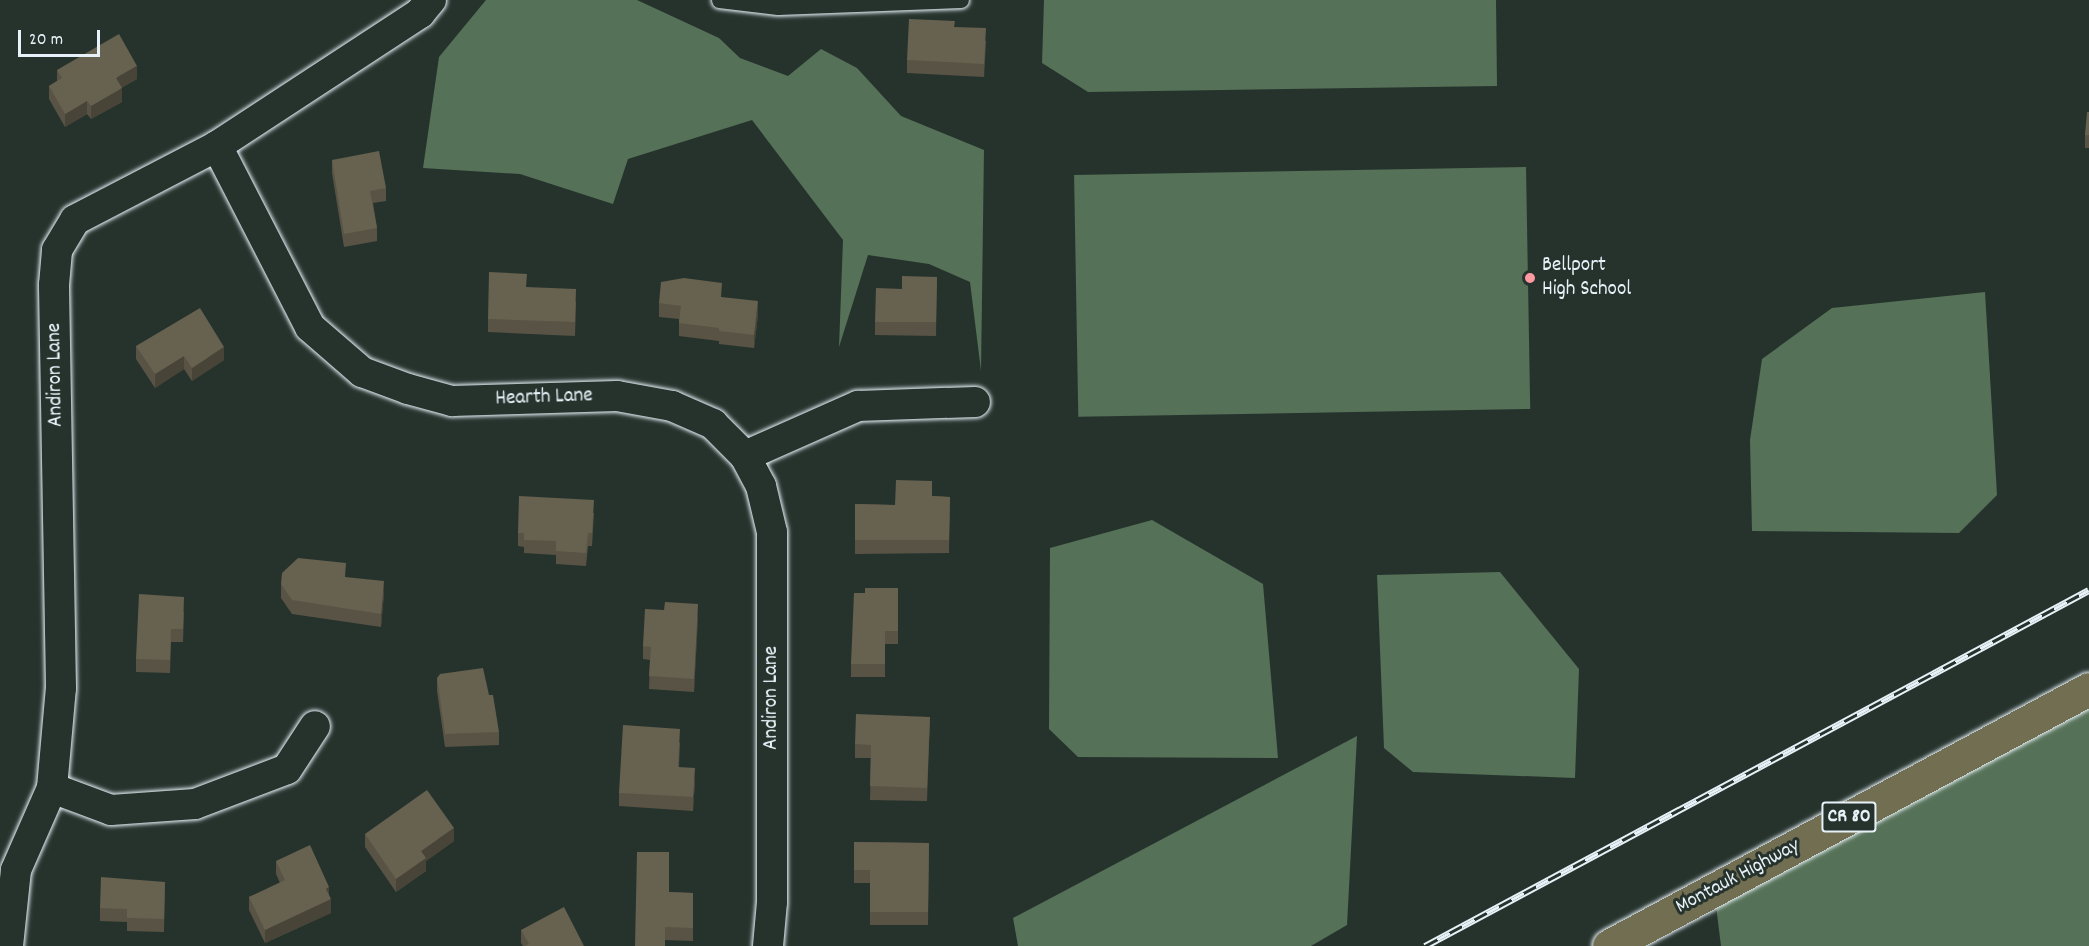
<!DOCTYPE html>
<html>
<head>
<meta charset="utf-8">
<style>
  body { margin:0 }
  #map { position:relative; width:2089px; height:946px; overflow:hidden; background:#26332d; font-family:Dekko,sans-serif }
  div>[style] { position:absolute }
  .green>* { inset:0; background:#557157; transform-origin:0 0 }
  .roads { filter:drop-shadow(0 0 2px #e8f1f8) drop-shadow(0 0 2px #e8f1f8) }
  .lane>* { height:15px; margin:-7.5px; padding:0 7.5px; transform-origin:7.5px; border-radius:7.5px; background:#26332d }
  .street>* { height:30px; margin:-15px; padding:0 15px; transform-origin:15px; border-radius:15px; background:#26332d }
  .primary>* { height:33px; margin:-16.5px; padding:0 16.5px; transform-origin:16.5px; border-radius:16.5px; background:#726e52 }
  .rail>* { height:7px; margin-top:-3.5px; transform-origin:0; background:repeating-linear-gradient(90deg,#26332d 0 14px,#e8f1f8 0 28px); box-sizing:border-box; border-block:2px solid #e8f1f8 }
  .wall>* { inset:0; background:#595345 }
  .shaded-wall>* { inset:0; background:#484438 }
  .building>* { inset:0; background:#676150 }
  .dots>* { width:16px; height:16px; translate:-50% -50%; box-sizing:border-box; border:3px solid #26332d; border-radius:50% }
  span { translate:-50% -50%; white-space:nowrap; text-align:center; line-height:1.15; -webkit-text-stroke:6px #26332d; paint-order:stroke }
  .shield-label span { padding:2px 4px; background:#26332d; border:2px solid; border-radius:4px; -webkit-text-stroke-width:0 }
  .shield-label { font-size:20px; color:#e8f1f8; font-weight:700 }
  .poi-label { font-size:21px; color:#e8f1f8 }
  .left { translate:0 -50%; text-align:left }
  .street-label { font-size:21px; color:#e8f1f8 }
  .scale { position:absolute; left:18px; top:30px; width:82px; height:27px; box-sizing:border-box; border:3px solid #e8f1f8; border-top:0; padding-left:8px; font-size:18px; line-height:21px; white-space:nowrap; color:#e8f1f8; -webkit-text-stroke:4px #26332d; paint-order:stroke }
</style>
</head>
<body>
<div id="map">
  <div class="green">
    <i style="clip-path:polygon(486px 0,637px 0,719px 38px,740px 58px,788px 76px,821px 49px,857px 68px,901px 116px,984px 150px,981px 371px,970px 282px,929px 264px,868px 255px,839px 347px,843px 240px,752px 120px,628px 159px,613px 204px,520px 174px,423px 168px,439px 57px)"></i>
    <i style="clip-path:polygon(1044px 0,1496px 0,1497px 86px,1088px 92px,1042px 63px)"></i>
    <i style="left:1526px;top:167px;width:242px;height:452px;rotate:89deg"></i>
    <i style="clip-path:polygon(1985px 292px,1997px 495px,1959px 533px,1752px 531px,1750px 440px,1762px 359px,1832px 308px)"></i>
    <i style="clip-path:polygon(1152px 520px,1263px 584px,1278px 758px,1078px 757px,1049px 729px,1050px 548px)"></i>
    <i style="clip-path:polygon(1500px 572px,1579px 669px,1575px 778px,1413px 772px,1384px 748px,1377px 575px)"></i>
    <i style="clip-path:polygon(2089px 689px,2089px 946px,1721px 946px,1714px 890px)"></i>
    <i style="clip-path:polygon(1357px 736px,1347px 925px,1311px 946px,1018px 946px,1013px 918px)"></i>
  </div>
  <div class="roads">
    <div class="lane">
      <i style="left:719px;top:0;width:59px;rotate:6.8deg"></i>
      <i style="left:778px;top:7px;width:183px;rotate:-2.2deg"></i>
    </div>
    <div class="street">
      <i style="left:217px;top:146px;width:203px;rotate:62.8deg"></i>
      <i style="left:310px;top:327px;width:69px;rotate:40.9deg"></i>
      <i style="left:362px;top:372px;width:49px;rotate:20.3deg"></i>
      <i style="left:408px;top:389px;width:46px;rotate:15.3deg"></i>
      <i style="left:452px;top:401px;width:165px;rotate:-1.7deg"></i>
      <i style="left:617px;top:396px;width:56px;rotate:10.3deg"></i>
      <i style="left:672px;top:406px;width:45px;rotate:23.7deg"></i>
      <i style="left:713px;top:424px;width:45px;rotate:45deg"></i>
      <i style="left:745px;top:456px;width:124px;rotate:-23.9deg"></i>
      <i style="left:858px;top:406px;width:117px;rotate:-2deg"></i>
      <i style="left:745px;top:456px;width:34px;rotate:62deg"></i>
      <i style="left:761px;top:486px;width:47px;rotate:76.6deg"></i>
      <i style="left:772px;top:532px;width:370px;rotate:90deg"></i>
      <i style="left:772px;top:902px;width:44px;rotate:95.2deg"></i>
      <i style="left:52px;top:788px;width:63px;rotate:20.4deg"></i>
      <i style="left:111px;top:810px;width:84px;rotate:-4.1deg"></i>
      <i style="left:195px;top:804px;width:98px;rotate:-20.8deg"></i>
      <i style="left:287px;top:769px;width:51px;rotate:-56.9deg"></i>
      <i style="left:8px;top:946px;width:76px;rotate:-84deg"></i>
      <i style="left:16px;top:870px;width:90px;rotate:-66.3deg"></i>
      <i style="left:52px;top:788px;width:100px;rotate:-84.9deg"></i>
      <i style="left:61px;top:688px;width:403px;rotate:-91deg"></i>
      <i style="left:54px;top:285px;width:35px;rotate:-85deg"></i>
      <i style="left:57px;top:250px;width:35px;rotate:-59deg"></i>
      <i style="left:75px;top:220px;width:160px;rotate:-27.5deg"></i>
      <i style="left:217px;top:146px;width:243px;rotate:-33.2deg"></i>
      <i style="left:420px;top:13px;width:17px;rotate:-50deg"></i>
    </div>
    <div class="primary">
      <i style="left:1609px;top:946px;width:544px;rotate:-28.17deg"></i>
    </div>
  </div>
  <div class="rail">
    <i style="left:1425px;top:946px;width:753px;rotate:-28.2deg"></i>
  </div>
  <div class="wall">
    <i style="clip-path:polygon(955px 27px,986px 41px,984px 77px,907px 73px,907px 60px)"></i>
    <i style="clip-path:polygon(57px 70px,137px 79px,121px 88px,122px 102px,91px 119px,87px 114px,65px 127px,49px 99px,49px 86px,57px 81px)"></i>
    <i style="clip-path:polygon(2089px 112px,2089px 148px,2085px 148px,2085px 135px)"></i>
    <i style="clip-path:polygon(332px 160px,386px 188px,386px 201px,373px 203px,377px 228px,377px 241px,344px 247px,332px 173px)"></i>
    <i style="clip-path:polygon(937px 277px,936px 336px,875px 335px,875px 322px,902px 289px)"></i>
    <i style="clip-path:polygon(527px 287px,576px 302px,575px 336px,488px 332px,488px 319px)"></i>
    <i style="clip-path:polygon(722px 297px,758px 315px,754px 348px,719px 344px,719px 341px,679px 336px,679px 319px,659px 317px,659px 303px)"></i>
    <i style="clip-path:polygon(136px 346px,224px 360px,192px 381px,184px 369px,155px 388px,136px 359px)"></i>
    <i style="clip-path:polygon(932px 496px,950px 497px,949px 553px,855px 554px,855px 504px,895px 505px)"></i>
    <i style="clip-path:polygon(594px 513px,592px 546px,588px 546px,586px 566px,556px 564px,556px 555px,524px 553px,524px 547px,518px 546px,518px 533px)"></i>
    <i style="clip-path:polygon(346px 577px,384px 594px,381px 627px,292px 614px,281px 598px,281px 584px)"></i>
    <i style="clip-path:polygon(898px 588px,898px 644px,885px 644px,885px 677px,851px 677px,851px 664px,865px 593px)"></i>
    <i style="clip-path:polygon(184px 611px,183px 642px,171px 642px,170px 673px,136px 672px,136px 659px)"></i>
    <i style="clip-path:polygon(698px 617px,694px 692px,649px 689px,650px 660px,643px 659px,643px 646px)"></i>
    <i style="clip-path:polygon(437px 678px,499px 732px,499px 745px,445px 747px,437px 691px)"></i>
    <i style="clip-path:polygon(930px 717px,927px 801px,870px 800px,871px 758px,855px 758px,855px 744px)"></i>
    <i style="clip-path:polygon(680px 742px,679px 767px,695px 781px,693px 811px,619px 806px,619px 793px)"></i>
    <i style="clip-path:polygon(365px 834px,454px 841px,426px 861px,426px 871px,396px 892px,365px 847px)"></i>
    <i style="clip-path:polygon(854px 842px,929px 843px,928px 925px,870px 925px,870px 883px,854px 883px)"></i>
    <i style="clip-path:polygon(276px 861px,329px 895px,331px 913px,265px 943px,249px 910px,249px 897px,280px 883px,276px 874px)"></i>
    <i style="clip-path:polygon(165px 882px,164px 932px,127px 931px,127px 922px,100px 921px,100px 908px)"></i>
    <i style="clip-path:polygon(669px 892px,693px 893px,693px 941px,665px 940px,635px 946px)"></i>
    <i style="clip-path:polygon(521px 930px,584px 946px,523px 946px,521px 943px)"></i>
  </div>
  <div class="shaded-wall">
    <i style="clip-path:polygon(137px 66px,137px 79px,116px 91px,116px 78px)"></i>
    <i style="clip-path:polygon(122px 88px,122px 102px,91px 119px,91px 106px)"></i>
    <i style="clip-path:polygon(87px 101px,87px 114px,65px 127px,65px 114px)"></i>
    <i style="clip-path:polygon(758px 301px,758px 315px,754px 348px,754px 335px)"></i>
    <i style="clip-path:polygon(224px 347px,224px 360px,192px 381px,192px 368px)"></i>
    <i style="clip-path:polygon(184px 356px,184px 369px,155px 388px,155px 374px)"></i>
    <i style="clip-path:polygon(384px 581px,384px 594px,381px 627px,381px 614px)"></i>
    <i style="clip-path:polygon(698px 604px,698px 617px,694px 692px,694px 679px)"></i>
    <i style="clip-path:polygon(695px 768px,695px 781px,693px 811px,693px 797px)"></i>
    <i style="clip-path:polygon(454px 828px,454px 841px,426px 861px,426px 871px,396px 892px,396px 879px,421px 851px)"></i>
    <i style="clip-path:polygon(329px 887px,329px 900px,331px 899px,331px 913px,265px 943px,265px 930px)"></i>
  </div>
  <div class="building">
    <i style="clip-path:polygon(909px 19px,955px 21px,954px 27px,986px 28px,984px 64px,907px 60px)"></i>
    <i style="clip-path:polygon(119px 34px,137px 66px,116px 78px,122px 88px,91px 106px,87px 101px,65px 114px,49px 86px,62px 78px,57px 70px)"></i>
    <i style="clip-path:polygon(2087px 112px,2089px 112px,2089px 135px,2085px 135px)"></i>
    <i style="clip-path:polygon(379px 151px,386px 188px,370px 191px,377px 228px,344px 234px,332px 160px)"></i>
    <i style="clip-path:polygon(489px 272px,527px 274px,526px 287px,576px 289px,575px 322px,488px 319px)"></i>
    <i style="clip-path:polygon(902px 276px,937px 277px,936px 322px,875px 322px,876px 288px,902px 289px)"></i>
    <i style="clip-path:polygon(684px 278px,722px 283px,721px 297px,758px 301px,754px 335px,719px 331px,719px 328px,679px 323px,681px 306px,659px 303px,661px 282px)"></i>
    <i style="clip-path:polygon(200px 308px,224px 347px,192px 368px,184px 356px,155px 374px,136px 346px)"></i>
    <i style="clip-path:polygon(896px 480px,932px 481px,932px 496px,950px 497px,949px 540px,855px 540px,855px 504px,895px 505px)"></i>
    <i style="clip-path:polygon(519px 496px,594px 500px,592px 533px,588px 533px,586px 553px,556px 551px,556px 541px,524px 540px,524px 533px,518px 533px)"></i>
    <i style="clip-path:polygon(298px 558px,346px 563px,345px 577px,384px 581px,381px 614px,292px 600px,281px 584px,282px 573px)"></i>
    <i style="clip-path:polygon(865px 588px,898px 588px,898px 631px,885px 631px,885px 664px,851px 664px,854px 593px,865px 593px)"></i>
    <i style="clip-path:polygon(139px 594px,184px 597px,183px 629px,171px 629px,170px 660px,136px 659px)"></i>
    <i style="clip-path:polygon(665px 602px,698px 604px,694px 679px,649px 676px,651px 647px,643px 646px,645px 609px,664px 610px)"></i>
    <i style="clip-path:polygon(483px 668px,489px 695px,493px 695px,499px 732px,445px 734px,437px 678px,440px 674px)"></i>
    <i style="clip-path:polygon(856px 714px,930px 717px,927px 788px,870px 786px,871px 745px,855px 744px)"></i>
    <i style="clip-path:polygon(623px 725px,680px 729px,678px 767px,695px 768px,693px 797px,619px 793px)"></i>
    <i style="clip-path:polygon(427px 790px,454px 828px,421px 851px,426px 858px,396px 879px,365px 834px)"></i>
    <i style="clip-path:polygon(854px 842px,929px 843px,928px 912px,870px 912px,870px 870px,854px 870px)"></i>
    <i style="clip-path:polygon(310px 845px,329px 887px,326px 889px,331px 899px,265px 930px,249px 897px,285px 880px,276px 861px)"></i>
    <i style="clip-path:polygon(637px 852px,669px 852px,669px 892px,693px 893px,693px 928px,665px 927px,665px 946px,635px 946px)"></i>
    <i style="clip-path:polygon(101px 877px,165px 882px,164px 919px,127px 918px,127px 909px,100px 908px)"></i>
    <i style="clip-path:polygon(564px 907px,584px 946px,525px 946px,529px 944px,521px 930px)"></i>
  </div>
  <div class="dots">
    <i style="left:1530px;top:278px;background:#ff9aa2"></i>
  </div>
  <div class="shield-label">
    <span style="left:1849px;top:817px">CR 80</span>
  </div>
  <div class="poi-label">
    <span class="left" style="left:1542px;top:278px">Bellport<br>High School</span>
  </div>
  <div class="street-label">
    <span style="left:56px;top:375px;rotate:-91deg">Andiron Lane</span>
    <span style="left:544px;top:398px;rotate:-2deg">Hearth Lane</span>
    <span style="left:772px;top:698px;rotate:-90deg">Andiron Lane</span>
    <span style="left:1738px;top:877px;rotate:-28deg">Montauk Highway</span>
  </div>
  <div class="scale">20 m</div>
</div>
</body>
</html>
